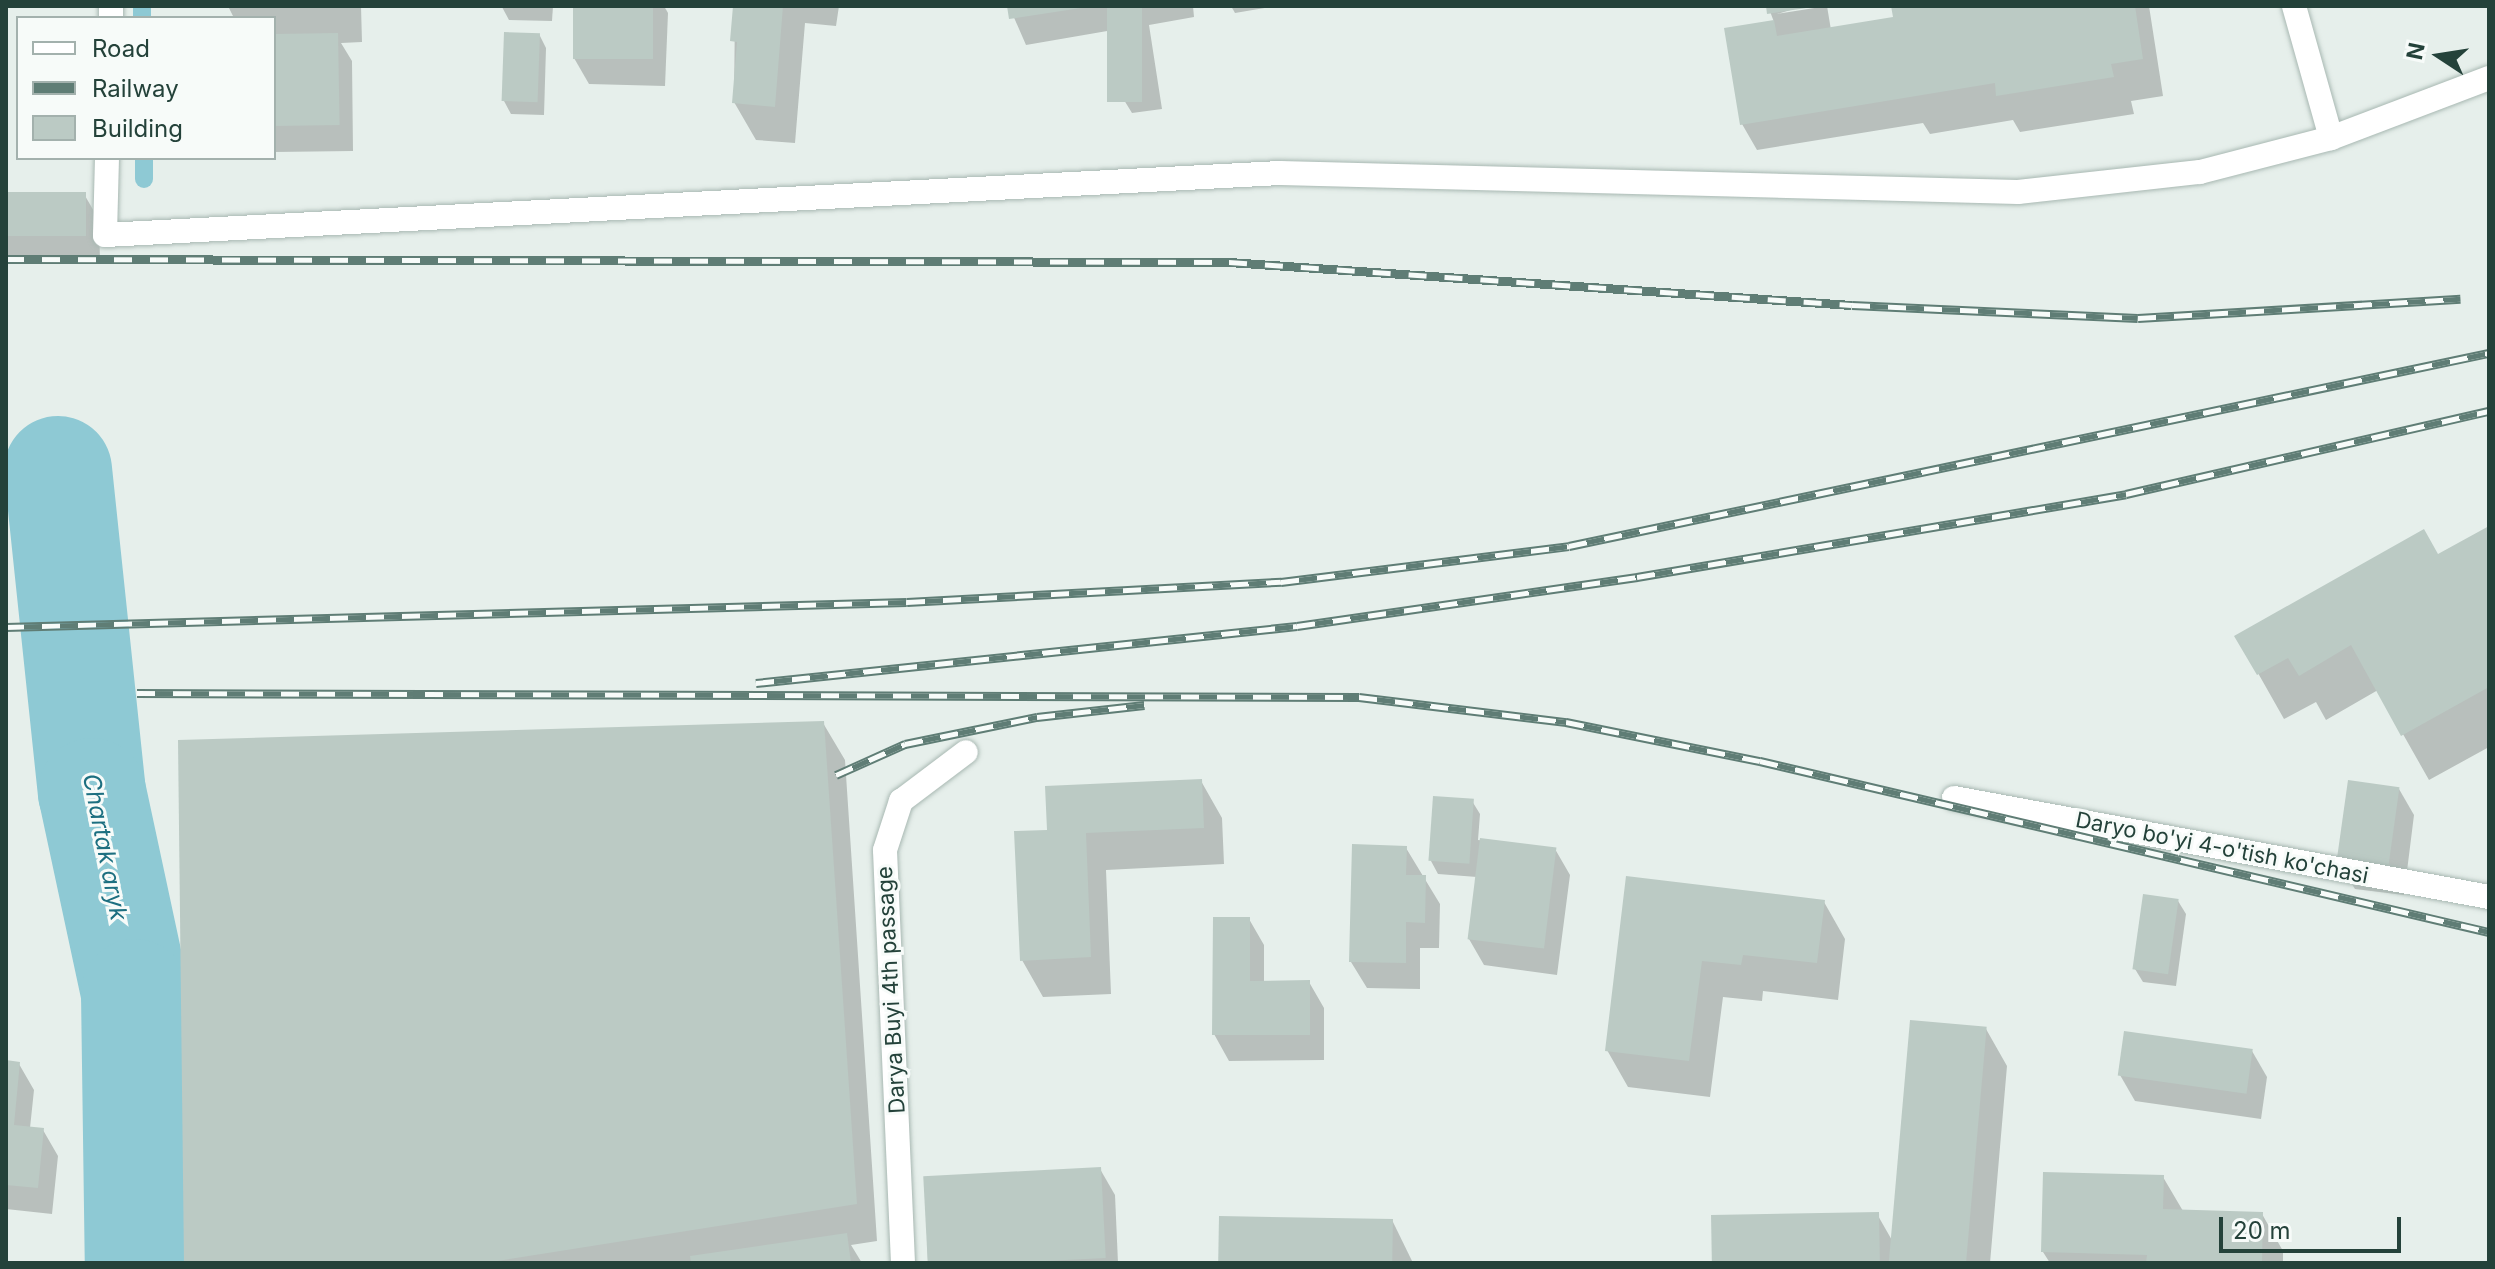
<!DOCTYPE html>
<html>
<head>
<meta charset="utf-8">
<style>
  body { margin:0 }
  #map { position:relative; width:2495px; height:1269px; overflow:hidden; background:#e6efeb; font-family:Inter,sans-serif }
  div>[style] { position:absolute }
  .shadow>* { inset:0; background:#0003 }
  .stream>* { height:18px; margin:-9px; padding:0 9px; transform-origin:9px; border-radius:9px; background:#8ec9d4 }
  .river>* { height:108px; margin:-54px; padding:0 54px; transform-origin:54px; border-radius:54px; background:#8ec9d4 }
  .building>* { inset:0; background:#bbcac4; transform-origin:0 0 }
  .roads { filter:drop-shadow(0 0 2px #a8b8b2) drop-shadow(0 0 2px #a8b8b2) }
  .service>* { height:24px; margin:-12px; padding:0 12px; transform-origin:12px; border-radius:12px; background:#fff }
  .minor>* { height:24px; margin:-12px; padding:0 12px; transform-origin:12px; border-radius:12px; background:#fff }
  .rail>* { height:9px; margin-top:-4.5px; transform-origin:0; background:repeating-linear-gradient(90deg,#f7fbf9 0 18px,#5f7d75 0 36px); box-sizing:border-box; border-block:2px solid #5f7d75 }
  span { translate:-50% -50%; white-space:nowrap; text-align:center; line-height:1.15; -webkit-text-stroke:6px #f7fbf9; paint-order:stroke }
  .street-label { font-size:22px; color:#24423a }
  .water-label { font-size:24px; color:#1c6f80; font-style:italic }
  .frame { position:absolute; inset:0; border:8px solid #24423a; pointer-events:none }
  .legend { position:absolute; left:16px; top:16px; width:260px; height:144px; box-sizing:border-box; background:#f7fbf9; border:2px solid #a3b1ad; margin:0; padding:10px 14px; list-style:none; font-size:24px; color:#24423a }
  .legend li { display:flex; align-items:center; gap:16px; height:40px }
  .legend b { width:40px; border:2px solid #a3b1ad }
  .north { position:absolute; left:2399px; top:16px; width:80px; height:80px; -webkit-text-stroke:6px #f7fbf9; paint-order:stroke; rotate:282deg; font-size:22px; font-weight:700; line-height:32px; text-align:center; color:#24423a }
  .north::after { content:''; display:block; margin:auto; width:28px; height:36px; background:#24423a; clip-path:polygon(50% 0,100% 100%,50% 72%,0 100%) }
  .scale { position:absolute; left:2219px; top:1217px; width:182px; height:36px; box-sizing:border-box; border:4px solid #24423a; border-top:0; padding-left:10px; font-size:24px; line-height:28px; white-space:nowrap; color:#24423a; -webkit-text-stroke:6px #f7fbf9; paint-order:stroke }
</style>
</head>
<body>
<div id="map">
  <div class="shadow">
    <i style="clip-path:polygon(228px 6px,361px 6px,362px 42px,341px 43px,352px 61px,353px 151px,274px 152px,274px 18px,234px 18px)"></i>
    <i style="clip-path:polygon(553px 6px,552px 21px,509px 20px,502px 7px)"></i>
    <i style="clip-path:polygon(575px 6px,664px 6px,668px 13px,665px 86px,589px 84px,574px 58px)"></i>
    <i style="clip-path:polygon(735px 6px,839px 6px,836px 26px,805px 23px,795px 143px,756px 140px,734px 102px)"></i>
    <i style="clip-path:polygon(1009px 6px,1193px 6px,1194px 17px,1149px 25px,1162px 109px,1132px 113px,1124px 100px,1113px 30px,1026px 45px)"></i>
    <i style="clip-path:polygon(1231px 6px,1277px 6px,1235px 13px)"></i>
    <i style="clip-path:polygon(1768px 6px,1804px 6px,1777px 14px,1827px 6px,1831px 30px,1896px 19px,1893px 6px,2149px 6px,2163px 96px,2131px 101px,2134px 114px,2020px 132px,2013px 120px,1930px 134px,1923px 123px,1757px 150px,1742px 124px,1726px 30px,1774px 22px)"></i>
    <i style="clip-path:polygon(539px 34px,546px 48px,544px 115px,511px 114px,504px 101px)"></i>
    <i style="clip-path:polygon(6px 194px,84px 194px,99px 220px,100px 261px,6px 262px)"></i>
    <i style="clip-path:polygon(2489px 528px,2489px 747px,2429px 780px,2378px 690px,2326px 720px,2316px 702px,2284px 719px,2237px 636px,2438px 557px)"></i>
    <i style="clip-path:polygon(823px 723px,845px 760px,877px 1241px,851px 1245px,862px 1263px,186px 1263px)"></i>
    <i style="clip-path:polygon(1201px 781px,1222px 818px,1224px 864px,1106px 870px,1111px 994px,1043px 997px,1022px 960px,1049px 832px)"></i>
    <i style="clip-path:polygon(2399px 789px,2414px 815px,2404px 895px,2355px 889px,2339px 863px)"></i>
    <i style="clip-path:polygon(1472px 801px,1480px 814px,1478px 840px,1555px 849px,1570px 875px,1557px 975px,1484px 965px,1469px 939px,1477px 877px,1438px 874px,1431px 861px)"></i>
    <i style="clip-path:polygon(1406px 848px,1440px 904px,1439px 948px,1420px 948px,1420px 989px,1367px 988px,1351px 962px)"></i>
    <i style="clip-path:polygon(1628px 878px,1824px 902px,1845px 939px,1838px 1000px,1763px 991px,1762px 1001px,1723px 997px,1710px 1097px,1628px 1087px,1607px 1050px)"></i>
    <i style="clip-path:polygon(2178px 901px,2186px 914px,2176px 986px,2143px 982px,2135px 969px)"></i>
    <i style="clip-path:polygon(1249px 919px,1264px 945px,1264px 982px,1309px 982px,1324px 1008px,1324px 1060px,1229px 1061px,1214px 1034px)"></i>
    <i style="clip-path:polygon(1986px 1029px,2007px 1066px,1990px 1263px,1715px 1263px,1877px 1214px,1893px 1242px)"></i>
    <i style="clip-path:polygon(2252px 1051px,2267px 1077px,2261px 1119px,2135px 1101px,2120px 1075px)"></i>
    <i style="clip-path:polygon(6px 1062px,19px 1064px,34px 1090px,30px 1128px,43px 1130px,58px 1156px,52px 1214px,6px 1209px)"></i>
    <i style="clip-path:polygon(1100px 1169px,1115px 1195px,1118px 1263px,928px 1263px,925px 1178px)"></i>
    <i style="clip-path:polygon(2163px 1177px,2183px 1211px,2262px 1214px,2283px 1251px,2283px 1263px,2050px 1263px,2043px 1252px)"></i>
    <i style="clip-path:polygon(1392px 1220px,1413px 1263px,1221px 1263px)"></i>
  </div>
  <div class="stream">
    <i style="left:142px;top:6px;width:12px;rotate:90deg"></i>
    <i style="left:144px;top:158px;width:21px;rotate:90deg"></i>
    <i style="left:6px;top:466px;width:52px;rotate:4.4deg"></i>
    <i style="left:58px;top:470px;width:38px;rotate:-84deg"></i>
  </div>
  <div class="river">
    <i style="left:58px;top:470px;width:324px;rotate:84deg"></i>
    <i style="left:92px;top:792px;width:206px;rotate:77.9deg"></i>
    <i style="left:135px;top:993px;width:270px;rotate:89.2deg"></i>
  </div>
  <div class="building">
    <i style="left:573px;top:6px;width:80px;height:53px"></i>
    <i style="clip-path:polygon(733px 6px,783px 6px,775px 107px,732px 103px,737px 42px,730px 41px)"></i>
    <i style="clip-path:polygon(1007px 6px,1081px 6px,1081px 8px,1009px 19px)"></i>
    <i style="left:1107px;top:6px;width:35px;height:96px"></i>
    <i style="clip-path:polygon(1766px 6px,1806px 6px,1806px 8px,1767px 14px)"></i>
    <i style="clip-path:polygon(1891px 6px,2135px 6px,2143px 59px,2111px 64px,2114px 77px,1996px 96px,1995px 83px,1740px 125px,1724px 28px,1774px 20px,1777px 36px,1893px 17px)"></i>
    <i style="left:504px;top:32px;width:36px;height:69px;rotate:2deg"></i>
    <i style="left:338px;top:33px;width:92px;height:64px;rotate:89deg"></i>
    <i style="left:6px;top:192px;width:80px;height:44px"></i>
    <i style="clip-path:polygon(2489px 526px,2489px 687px,2401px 736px,2351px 645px,2299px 676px,2288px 658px,2257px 675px,2234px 636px,2424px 529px,2438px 554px)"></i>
    <i style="clip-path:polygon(824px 721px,857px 1204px,485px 1263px,184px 1263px,178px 740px)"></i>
    <i style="clip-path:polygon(1202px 779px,1204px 828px,1086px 833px,1091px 957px,1020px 961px,1014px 831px,1047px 830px,1045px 786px)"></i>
    <i style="left:2348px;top:780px;width:52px;height:84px;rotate:8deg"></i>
    <i style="left:1433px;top:796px;width:41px;height:65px;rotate:4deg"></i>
    <i style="left:1480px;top:838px;width:77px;height:102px;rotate:7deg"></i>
    <i style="clip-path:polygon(1352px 844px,1407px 846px,1406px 875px,1426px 875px,1425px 923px,1406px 922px,1406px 963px,1349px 962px)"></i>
    <i style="clip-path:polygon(1626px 876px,1825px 900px,1817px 963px,1743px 955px,1741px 965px,1702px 961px,1689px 1061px,1605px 1051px)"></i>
    <i style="left:2143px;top:894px;width:36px;height:76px;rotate:8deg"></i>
    <i style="clip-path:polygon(1213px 917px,1250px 917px,1250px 981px,1310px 980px,1310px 1035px,1212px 1035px)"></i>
    <i style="left:1910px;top:1020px;width:77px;height:244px;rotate:5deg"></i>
    <i style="left:2124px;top:1031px;width:130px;height:45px;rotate:8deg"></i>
    <i style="clip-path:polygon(6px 1060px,20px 1062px,14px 1125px,44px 1128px,38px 1188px,6px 1185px)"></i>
    <i style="left:1101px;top:1167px;width:91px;height:178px;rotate:87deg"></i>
    <i style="clip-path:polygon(2043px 1172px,2164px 1175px,2163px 1209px,2263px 1212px,2262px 1263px,2146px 1263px,2147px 1255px,2041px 1252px)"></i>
    <i style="left:1879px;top:1212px;width:51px;height:168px;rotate:89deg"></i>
    <i style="left:1219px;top:1216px;width:174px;height:47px;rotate:1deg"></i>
    <i style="clip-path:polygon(847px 1233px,851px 1263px,691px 1263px,690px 1256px)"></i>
  </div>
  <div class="roads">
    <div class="service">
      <i style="left:2294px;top:6px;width:137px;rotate:74.3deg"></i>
      <i style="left:1954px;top:798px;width:544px;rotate:10.48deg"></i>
    </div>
    <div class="minor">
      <i style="left:111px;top:18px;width:12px;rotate:-90deg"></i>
      <i style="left:107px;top:158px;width:77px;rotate:91.5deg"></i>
      <i style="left:105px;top:235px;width:1177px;rotate:-3.02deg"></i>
      <i style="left:1280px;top:173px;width:738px;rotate:1.47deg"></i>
      <i style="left:2018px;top:192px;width:183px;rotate:-6.3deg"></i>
      <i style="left:2200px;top:172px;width:135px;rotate:-14.5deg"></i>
      <i style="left:2331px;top:138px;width:169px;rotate:-20.8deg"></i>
      <i style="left:903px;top:1263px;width:413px;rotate:-92.5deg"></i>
      <i style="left:885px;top:850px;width:52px;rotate:-71.9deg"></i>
      <i style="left:901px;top:801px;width:81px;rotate:-37deg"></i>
    </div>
  </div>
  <div class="rail">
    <i style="left:6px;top:259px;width:1223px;rotate:0.14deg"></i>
    <i style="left:1229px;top:262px;width:624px;rotate:3.95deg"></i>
    <i style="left:1852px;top:305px;width:286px;rotate:2.6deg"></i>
    <i style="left:2138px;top:318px;width:323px;rotate:-3.4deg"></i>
    <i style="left:6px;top:627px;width:901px;rotate:-1.59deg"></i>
    <i style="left:907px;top:602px;width:375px;rotate:-3.1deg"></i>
    <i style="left:1281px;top:582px;width:290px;rotate:-7.1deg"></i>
    <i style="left:1569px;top:546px;width:940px;rotate:-11.85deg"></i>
    <i style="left:756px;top:683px;width:544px;rotate:-6.01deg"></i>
    <i style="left:1297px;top:626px;width:344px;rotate:-8.2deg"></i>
    <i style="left:1637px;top:577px;width:496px;rotate:-9.6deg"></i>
    <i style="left:2126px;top:494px;width:372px;rotate:-12.9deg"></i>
    <i style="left:137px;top:693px;width:1222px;rotate:0.19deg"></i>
    <i style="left:1359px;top:697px;width:209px;rotate:6.9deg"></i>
    <i style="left:1566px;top:722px;width:198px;rotate:11.4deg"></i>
    <i style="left:1760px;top:761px;width:749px;rotate:13.2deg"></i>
    <i style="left:836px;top:775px;width:76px;rotate:-24.2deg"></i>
    <i style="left:905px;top:744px;width:135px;rotate:-11.6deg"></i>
    <i style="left:1037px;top:717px;width:108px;rotate:-6.4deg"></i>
  </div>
  <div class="street-label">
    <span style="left:2222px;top:848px;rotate:11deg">Daryo bo'yi 4-o'tish ko'chasi</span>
    <span style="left:891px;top:990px;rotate:-93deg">Darya Buyi 4th passage</span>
  </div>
  <div class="water-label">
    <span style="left:105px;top:847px;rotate:79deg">Chartak aryk</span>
  </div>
  <div class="frame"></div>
  <ul class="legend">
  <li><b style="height:10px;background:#fff"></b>Road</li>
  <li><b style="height:10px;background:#5f7d75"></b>Railway</li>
  <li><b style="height:22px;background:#bbcac4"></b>Building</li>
  </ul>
  <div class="north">N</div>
  <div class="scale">20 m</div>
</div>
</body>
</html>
